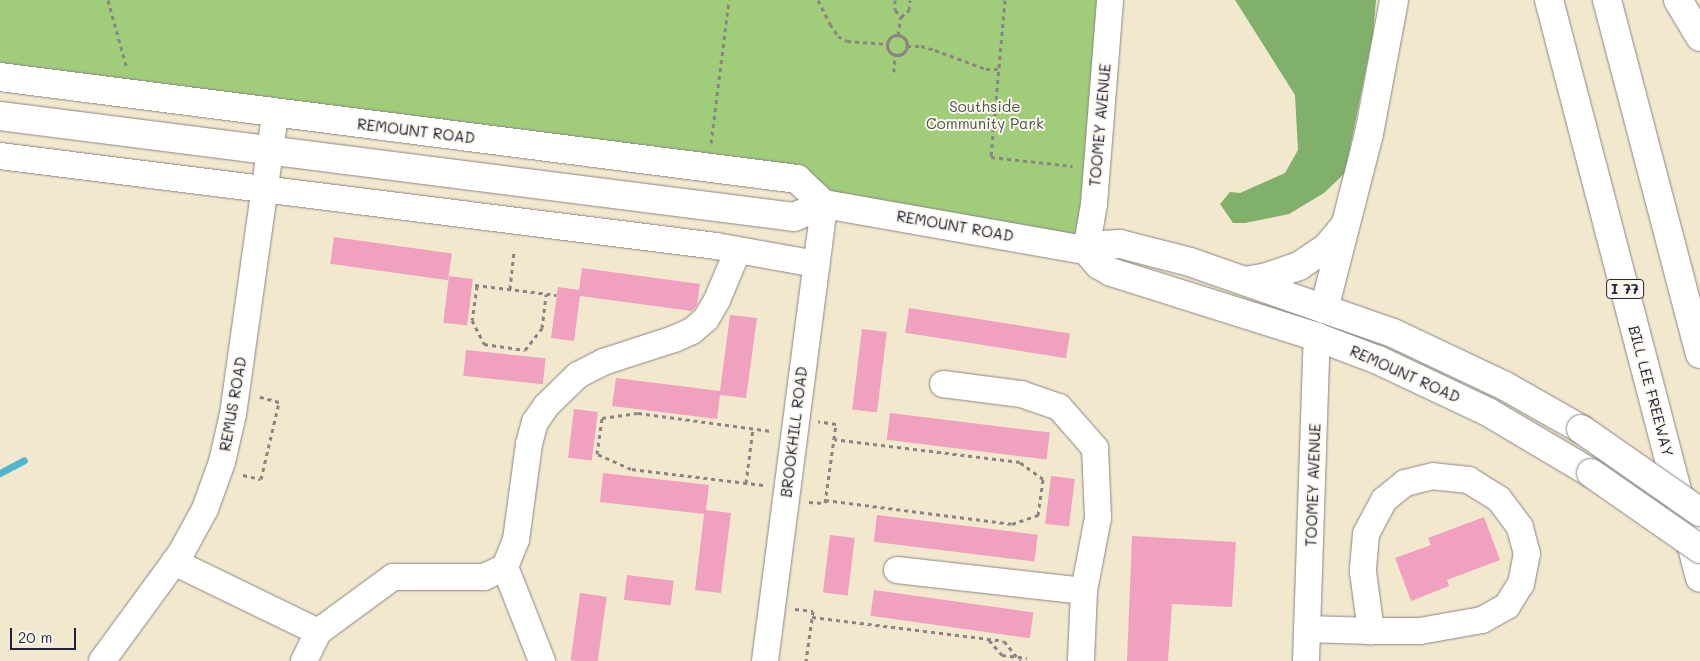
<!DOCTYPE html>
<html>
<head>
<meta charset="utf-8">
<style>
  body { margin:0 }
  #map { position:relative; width:1700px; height:661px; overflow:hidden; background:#f2e8ce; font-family:Mali,sans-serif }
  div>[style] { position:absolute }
  .green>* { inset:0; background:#a1cd7a }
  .forest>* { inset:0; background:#80b06a }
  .stream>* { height:7px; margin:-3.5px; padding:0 3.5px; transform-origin:3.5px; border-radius:3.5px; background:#50b6cf }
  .building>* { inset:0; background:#f0a1c0; transform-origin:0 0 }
  .path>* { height:3px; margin-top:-1.5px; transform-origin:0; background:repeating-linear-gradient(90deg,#8a8584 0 4px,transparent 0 8px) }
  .path>.ring { margin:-1.5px; padding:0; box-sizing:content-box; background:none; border:3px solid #8a8584; border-radius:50% }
  .roads { filter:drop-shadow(0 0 1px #8a8584) drop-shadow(0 0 1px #8a8584) }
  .minor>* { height:26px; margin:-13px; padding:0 13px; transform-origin:13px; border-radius:13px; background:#fff }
  .major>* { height:28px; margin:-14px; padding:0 14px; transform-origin:14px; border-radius:14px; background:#fff }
  .highway>* { height:28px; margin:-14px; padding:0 14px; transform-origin:14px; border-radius:14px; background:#fff }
  .path-bridge>* { height:3px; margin-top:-1.5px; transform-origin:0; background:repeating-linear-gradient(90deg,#8a8584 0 4px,transparent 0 8px) }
  .bridges { filter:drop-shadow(0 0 1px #8a8584) drop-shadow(0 0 1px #8a8584) }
  .major-bridge>* { height:28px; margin:-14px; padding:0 14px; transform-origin:14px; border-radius:14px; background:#fff }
  span { translate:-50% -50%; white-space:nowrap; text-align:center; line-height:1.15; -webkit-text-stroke:4px #fbf7ec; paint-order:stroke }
  .shield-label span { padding:1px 4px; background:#fbf7ec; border:1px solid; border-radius:4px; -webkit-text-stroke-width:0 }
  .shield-label { font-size:14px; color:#22223b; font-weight:700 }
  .park-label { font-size:15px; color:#48554e }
  .street-label { font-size:15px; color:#22223b }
  .scale { position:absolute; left:10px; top:628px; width:66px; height:22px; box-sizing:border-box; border:2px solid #22223b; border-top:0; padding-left:6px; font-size:15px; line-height:18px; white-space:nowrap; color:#22223b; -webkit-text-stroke:4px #fbf7ec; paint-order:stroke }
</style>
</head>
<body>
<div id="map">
  <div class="green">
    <i style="clip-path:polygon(0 0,1110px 0,1086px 250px,860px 209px,796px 179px,0 77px)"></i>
  </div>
  <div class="forest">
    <i style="clip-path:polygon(1235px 0,1376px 0,1373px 34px,1345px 173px,1324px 193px,1289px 214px,1245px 223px,1233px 223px,1220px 204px,1230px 192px,1240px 193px,1285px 173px,1298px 150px,1295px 95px)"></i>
  </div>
  <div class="stream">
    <i style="left:0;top:473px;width:27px;rotate:-28deg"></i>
  </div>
  <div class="building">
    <i style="left:334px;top:237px;width:119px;height:27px;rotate:8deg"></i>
    <i style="clip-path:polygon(582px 268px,700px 284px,697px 305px,692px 311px,580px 296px,574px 341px,551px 338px,558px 287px,579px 290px)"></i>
    <i style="left:449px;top:276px;width:24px;height:47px;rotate:7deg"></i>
    <i style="left:909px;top:308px;width:163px;height:25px;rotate:9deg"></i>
    <i style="clip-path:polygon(730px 315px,757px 318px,746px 398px,720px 395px,717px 419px,612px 406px,616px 378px,720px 391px)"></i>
    <i style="left:862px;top:329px;width:25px;height:81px;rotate:7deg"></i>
    <i style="left:466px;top:350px;width:80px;height:26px;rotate:6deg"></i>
    <i style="left:574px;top:409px;width:24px;height:49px;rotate:7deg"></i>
    <i style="left:890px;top:413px;width:161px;height:27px;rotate:7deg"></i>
    <i style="clip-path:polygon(603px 473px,709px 485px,706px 510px,731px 513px,721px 593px,695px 590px,704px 514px,600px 502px)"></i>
    <i style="left:1051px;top:476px;width:24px;height:48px;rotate:7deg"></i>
    <i style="left:877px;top:515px;width:162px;height:27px;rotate:7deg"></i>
    <i style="clip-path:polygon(1484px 517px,1500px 560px,1447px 580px,1449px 586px,1411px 601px,1395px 558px,1431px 545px,1428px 538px)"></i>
    <i style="left:830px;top:535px;width:25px;height:58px;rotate:7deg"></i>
    <i style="clip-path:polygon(1132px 536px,1236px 542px,1232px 607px,1172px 604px,1168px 661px,1127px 661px)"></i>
    <i style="left:627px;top:575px;width:47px;height:25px;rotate:7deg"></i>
    <i style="left:874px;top:590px;width:161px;height:26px;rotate:8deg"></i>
    <i style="left:580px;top:593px;width:27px;height:68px;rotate:8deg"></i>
  </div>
  <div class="path">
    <i style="left:108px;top:0;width:72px;rotate:74.6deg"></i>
    <i style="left:818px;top:0;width:27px;rotate:63deg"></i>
    <i style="left:830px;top:24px;width:14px;rotate:56deg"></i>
    <i style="left:838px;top:36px;width:10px;rotate:29deg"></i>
    <i style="left:847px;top:41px;width:40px;rotate:4.3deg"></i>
    <i style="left:895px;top:0;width:10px;rotate:90deg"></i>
    <i style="left:895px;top:10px;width:9px;rotate:49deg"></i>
    <i style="left:1005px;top:0;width:158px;rotate:95.1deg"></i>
    <i style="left:991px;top:157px;width:82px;rotate:6.3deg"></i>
    <i style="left:898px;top:35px;width:18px;rotate:-81deg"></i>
    <i style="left:901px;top:17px;width:11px;rotate:-41deg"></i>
    <i style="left:909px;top:10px;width:10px;rotate:-84deg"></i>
    <i class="ring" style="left:887px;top:35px;width:17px;height:17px"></i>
    <i style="left:907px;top:46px;width:14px"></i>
    <i style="left:921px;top:46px;width:15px;rotate:16deg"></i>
    <i style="left:935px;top:50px;width:54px;rotate:20.4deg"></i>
    <i style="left:986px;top:69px;width:12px"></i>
    <i style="left:894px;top:72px;width:17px;rotate:-87deg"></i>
    <i style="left:711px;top:143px;width:144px;rotate:-82.8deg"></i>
    <i style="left:475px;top:285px;width:82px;rotate:7deg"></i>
    <i style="left:477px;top:286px;width:34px;rotate:98deg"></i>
    <i style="left:472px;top:320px;width:27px;rotate:63deg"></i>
    <i style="left:484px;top:344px;width:41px;rotate:8.3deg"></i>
    <i style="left:525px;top:350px;width:28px;rotate:-52deg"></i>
    <i style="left:542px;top:328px;width:34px;rotate:-83deg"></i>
    <i style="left:510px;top:289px;width:36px;rotate:-84deg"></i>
    <i style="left:243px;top:475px;width:18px;rotate:13deg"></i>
    <i style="left:261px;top:479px;width:79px;rotate:-76.8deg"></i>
    <i style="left:279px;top:402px;width:20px;rotate:-165deg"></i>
    <i style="left:746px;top:483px;width:55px;rotate:-82.7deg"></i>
    <i style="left:763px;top:485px;width:133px;rotate:-173.1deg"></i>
    <i style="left:631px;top:469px;width:37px;rotate:-156deg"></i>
    <i style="left:597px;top:454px;width:36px;rotate:-82deg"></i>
    <i style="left:602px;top:418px;width:36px;rotate:-8deg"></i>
    <i style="left:638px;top:413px;width:134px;rotate:7.7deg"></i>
    <i style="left:825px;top:500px;width:189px;rotate:7.3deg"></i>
    <i style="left:1012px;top:524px;width:28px;rotate:-19deg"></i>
    <i style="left:1038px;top:515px;width:36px;rotate:-82deg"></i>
    <i style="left:1043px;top:479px;width:29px;rotate:-144deg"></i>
    <i style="left:1020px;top:462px;width:187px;rotate:-173deg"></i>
    <i style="left:809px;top:502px;width:16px;rotate:4deg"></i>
    <i style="left:825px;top:503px;width:80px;rotate:-82.1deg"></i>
    <i style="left:836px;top:424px;width:18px;rotate:-171deg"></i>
    <i style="left:795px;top:609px;width:18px;rotate:6deg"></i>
    <i style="left:813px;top:611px;width:50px;rotate:98deg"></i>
    <i style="left:812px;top:617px;width:193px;rotate:7.1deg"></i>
    <i style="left:1004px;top:641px;width:26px;rotate:51deg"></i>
    <i style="left:989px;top:640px;width:20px;rotate:49deg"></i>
  </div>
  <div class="roads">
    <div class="minor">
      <i style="left:0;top:156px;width:722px;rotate:7.16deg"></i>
      <i style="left:716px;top:246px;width:102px;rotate:10.2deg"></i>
      <i style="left:1086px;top:250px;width:47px;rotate:-80.1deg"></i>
      <i style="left:1094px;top:204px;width:205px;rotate:-85.5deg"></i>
      <i style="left:943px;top:384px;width:79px;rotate:7.3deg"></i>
      <i style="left:1021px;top:394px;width:40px;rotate:18.9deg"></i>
      <i style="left:1059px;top:407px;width:55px;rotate:48.7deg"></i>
      <i style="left:1095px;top:448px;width:70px;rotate:87.5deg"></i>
      <i style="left:1098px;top:518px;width:74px;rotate:100.9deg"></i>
      <i style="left:1084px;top:591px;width:70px;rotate:92.5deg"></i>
      <i style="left:174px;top:562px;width:160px;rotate:25.9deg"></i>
      <i style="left:897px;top:570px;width:188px;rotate:6.4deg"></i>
      <i style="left:1307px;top:629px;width:64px;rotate:1.8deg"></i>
      <i style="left:1371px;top:631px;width:49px"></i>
      <i style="left:1420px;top:631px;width:63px;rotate:-10.1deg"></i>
      <i style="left:1482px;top:620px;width:29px;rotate:-29deg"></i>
      <i style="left:1507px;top:606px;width:26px;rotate:-58deg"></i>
      <i style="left:1521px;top:584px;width:31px;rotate:-79deg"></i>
      <i style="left:1527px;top:554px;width:28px;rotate:-105deg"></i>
      <i style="left:1520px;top:527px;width:35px;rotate:-127deg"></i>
      <i style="left:1499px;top:499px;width:36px;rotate:-148deg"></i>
      <i style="left:1469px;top:480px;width:36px;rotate:-174deg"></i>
      <i style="left:1433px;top:476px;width:29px;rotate:166deg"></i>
      <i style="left:1405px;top:483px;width:27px;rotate:141deg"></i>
      <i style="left:1384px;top:500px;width:38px;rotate:118deg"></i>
      <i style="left:1366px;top:534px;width:38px;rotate:95deg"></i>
      <i style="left:1363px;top:572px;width:60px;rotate:82.3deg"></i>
      <i style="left:102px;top:661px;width:134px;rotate:-53.8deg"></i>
      <i style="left:181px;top:553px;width:50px;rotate:-61.4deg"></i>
      <i style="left:205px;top:509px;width:50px;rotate:-70.1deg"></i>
      <i style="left:222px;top:462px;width:49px;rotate:-77.1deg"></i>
      <i style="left:233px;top:414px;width:303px;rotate:-82deg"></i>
      <i style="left:304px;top:661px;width:32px;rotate:-64deg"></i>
      <i style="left:318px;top:632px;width:93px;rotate:-36.3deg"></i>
      <i style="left:393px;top:577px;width:91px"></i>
      <i style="left:484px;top:577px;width:23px;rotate:-25deg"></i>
      <i style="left:542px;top:661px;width:101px;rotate:-111.5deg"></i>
      <i style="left:505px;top:567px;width:29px;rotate:-68deg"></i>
      <i style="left:516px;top:540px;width:97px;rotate:-82.3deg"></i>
      <i style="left:529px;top:444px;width:23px;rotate:-75deg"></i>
      <i style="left:535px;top:422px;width:19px;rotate:-55deg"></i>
      <i style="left:546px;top:406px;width:45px;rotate:-44.1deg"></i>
      <i style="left:578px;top:375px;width:28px;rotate:-27deg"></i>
      <i style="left:603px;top:362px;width:75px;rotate:-17.9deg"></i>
      <i style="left:674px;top:339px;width:20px;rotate:-24deg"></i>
      <i style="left:692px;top:331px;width:18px;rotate:-41deg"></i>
      <i style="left:706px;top:319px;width:22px;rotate:-60deg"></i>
      <i style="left:717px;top:300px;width:54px;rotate:-67.2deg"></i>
      <i style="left:765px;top:661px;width:461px;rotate:-82.6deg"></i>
      <i style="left:1306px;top:661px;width:324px;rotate:-88.1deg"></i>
    </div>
    <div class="major">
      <i style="left:0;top:77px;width:804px;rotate:7.29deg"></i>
      <i style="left:797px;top:179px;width:37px;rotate:43deg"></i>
      <i style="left:0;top:116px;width:800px;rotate:7.25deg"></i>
      <i style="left:794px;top:217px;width:33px;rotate:-23deg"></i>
      <i style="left:824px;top:204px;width:266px;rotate:10deg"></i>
      <i style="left:1086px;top:250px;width:17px;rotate:-17deg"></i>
      <i style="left:1102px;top:245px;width:18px;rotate:-3deg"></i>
      <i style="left:1120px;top:244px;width:72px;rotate:14.4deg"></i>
      <i style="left:1190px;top:262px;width:215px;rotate:19.3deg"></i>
      <i style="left:1393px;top:333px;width:124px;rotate:25.3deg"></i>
      <i style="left:1505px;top:386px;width:87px;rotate:29.5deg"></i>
      <i style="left:1086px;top:250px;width:20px;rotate:49deg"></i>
      <i style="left:1099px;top:265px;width:14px;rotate:30deg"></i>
      <i style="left:1111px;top:272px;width:216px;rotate:17.5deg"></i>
      <i style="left:1317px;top:337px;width:65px;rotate:20.7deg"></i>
      <i style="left:1378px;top:360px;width:122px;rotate:25.3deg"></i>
      <i style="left:1488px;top:412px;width:120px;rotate:30.6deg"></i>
    </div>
    <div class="highway">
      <i style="left:1549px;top:0;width:597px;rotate:75.36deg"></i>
      <i style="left:1607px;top:0;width:366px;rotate:75.3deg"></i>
      <i style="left:1678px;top:0;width:43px;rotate:59.3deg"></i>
      <i style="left:1245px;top:281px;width:22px;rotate:-10deg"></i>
      <i style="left:1267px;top:277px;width:34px;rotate:-19deg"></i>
      <i style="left:1299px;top:266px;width:34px;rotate:-34deg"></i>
      <i style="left:1327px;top:247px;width:26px;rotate:-50deg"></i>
      <i style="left:1324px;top:309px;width:181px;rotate:-75.6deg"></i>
      <i style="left:1369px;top:134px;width:136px;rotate:-79.4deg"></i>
    </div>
  </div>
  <div class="path-bridge">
    <i style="left:1002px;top:655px;width:25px;rotate:7deg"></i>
  </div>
  <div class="bridges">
    <div class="major-bridge">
      <i style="left:1581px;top:429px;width:145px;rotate:34.9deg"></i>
      <i style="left:1591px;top:473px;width:133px;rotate:34.9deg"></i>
    </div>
  </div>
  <div class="shield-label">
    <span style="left:1625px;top:289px">I 77</span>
  </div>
  <div class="park-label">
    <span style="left:985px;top:115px">Southside<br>Community Park</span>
  </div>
  <div class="street-label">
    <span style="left:1100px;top:125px;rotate:-85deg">TOOMEY AVENUE</span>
    <span style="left:416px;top:131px;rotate:7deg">REMOUNT ROAD</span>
    <span style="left:955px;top:226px;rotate:10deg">REMOUNT ROAD</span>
    <span style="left:1405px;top:374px;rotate:24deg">REMOUNT ROAD</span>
    <span style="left:1651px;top:391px;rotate:75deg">BILL LEE FREEWAY</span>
    <span style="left:233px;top:404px;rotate:-80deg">REMUS ROAD</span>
    <span style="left:794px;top:432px;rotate:-83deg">BROOKHILL ROAD</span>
    <span style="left:1313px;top:485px;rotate:-88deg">TOOMEY AVENUE</span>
  </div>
  <div class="scale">20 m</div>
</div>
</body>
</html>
